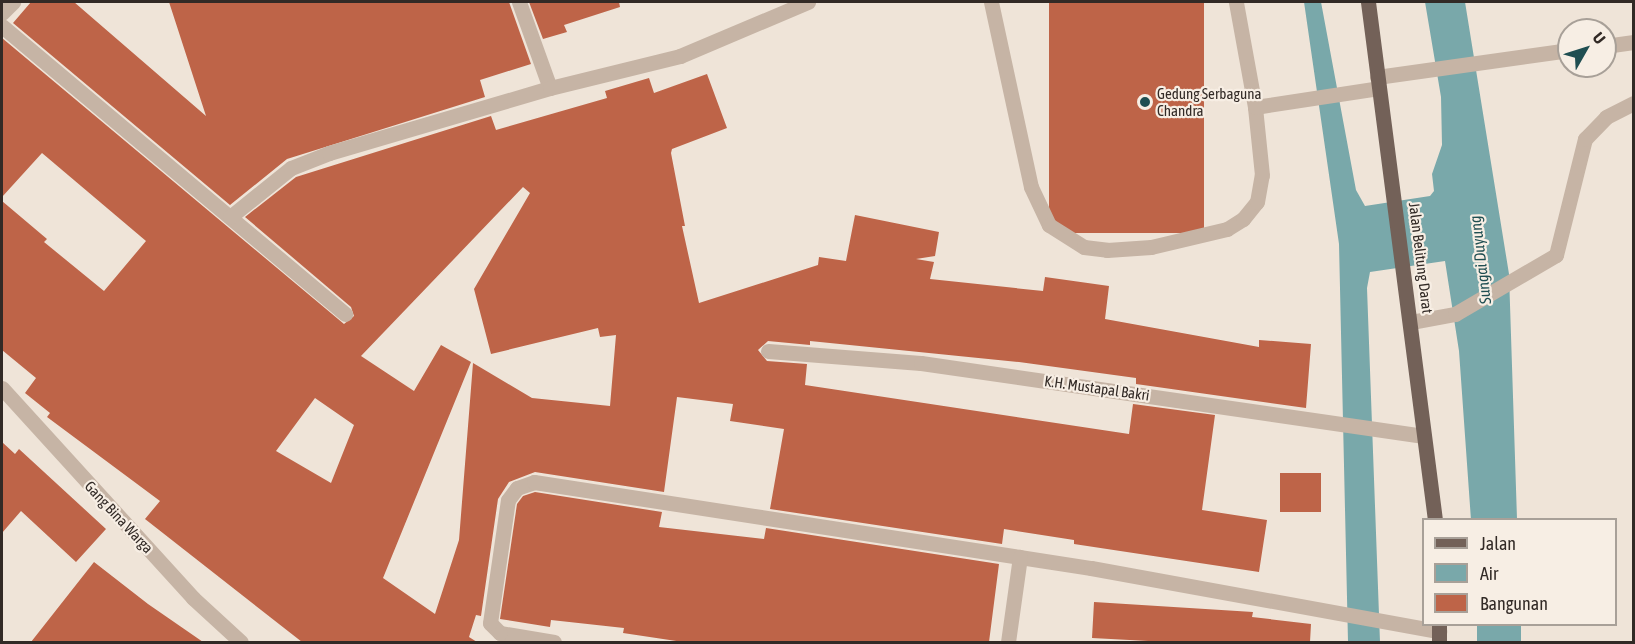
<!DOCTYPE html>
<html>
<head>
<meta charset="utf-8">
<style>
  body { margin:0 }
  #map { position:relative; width:1635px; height:644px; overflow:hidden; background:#efe4d8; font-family:"Asap Condensed",sans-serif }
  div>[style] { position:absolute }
  .water>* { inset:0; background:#79a8aa; transform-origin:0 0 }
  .building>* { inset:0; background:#be6448; transform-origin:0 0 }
  .service>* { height:15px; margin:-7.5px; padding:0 7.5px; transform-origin:7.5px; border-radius:7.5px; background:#c6b4a5 }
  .minor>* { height:15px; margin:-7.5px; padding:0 7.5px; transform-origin:7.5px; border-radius:7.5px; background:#c6b4a5 }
  .tertiary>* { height:15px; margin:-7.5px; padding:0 7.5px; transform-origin:7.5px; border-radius:7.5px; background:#c6b4a5 }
  .primary>* { height:15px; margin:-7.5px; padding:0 7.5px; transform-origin:7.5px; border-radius:7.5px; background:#736158 }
  .dots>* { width:16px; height:16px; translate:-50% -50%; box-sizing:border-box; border:3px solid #f7eee4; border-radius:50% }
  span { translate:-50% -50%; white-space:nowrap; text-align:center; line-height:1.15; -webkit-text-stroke:4.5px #f7eee4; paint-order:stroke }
  .poi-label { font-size:15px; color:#322a26 }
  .left { translate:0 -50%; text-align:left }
  .street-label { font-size:15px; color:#322a26 }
  .water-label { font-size:16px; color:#1f4e51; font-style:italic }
  .frame { position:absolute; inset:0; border:3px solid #322a26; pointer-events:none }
  .legend { position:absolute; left:1422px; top:518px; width:195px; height:108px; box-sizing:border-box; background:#f7eee4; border:2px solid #a8a098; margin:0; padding:8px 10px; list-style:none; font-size:18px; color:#322a26 }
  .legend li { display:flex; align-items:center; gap:12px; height:30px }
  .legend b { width:30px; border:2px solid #a8a098 }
  .north { position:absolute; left:1557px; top:18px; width:60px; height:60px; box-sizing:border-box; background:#f7eee4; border:2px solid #a8a098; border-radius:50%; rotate:51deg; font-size:16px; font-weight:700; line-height:24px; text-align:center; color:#322a26 }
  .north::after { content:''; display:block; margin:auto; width:21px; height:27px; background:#1f4e51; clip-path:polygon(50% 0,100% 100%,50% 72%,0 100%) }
</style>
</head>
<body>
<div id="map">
  <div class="water">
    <i style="clip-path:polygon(1304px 2px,1321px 2px,1356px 190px,1365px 206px,1430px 196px,1434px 191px,1432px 174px,1442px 145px,1441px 97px,1425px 2px,1465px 2px,1509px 274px,1517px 519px,1471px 520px,1459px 351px,1445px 261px,1370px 272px,1367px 288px,1380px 642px,1348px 642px,1339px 244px)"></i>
    <i style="left:1477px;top:625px;width:44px;height:17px"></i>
  </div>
  <div class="building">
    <i style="clip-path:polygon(31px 2px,74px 2px,206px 116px,169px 2px,509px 2px,531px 64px,480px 80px,485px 97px,287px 159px,230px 205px,13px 23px)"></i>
    <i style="clip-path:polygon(529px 2px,619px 2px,620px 7px,564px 25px,567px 32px,543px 39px)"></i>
    <i style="left:1049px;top:2px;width:155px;height:231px"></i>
    <i style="clip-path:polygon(evenodd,2px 38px,344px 324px,354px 316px,351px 307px,245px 217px,296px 177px,491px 116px,496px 130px,607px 98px,605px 91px,649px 78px,654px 93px,707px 74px,727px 128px,672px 149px,671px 153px,685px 226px,682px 226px,699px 303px,818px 265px,819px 257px,846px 261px,855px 215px,939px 232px,935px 256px,916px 259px,934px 262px,930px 279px,1043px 291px,1045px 277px,1109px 286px,1105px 319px,1259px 347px,1259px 340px,1311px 344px,1306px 408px,1136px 384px,1136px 378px,1019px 362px,810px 341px,810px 345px,768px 341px,758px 350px,767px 361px,807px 364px,805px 385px,1129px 434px,1133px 404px,1215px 415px,1202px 510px,1267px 520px,1259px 572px,1074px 544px,1074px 540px,1004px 529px,1002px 544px,770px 509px,784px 429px,730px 421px,733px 404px,677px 397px,664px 492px,535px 472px,509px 482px,498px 499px,481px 616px,476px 615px,469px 637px,477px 642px,302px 642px,145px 519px,160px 501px,47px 417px,50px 413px,25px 393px,36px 378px,2px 350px,2px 201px,47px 239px,44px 242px,104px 291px,146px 241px,42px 153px,2px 197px,2px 38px,523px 187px,530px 193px,474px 289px,491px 354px,598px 328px,600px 337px,616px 335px,610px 406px,532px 398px,473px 363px,459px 540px,435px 614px,383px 578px,471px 362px,441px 345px,414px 391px,361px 356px,523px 187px,2px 38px,315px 398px,354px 425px,331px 483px,276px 451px,315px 398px)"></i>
    <i style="clip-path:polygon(2px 442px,15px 454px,19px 449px,106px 529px,76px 562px,21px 511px,2px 533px)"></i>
    <i style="left:1321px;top:473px;width:39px;height:41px;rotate:90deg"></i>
    <i style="clip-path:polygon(535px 492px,662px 512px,659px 527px,764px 539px,766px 528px,999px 564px,989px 642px,683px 642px,623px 633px,624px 628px,551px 620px,550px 627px,500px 619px,517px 504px,523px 496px)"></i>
    <i style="clip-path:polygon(94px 562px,148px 604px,203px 642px,31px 642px)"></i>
    <i style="clip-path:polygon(1094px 602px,1253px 612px,1252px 617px,1311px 624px,1310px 642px,1167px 642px,1092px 638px)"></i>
  </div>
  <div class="service">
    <i style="left:991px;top:2px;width:189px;rotate:77.8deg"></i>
    <i style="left:1031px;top:187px;width:42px;rotate:64.7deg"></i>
    <i style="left:1049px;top:225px;width:41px;rotate:32.2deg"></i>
    <i style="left:1084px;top:247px;width:23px;rotate:7deg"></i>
    <i style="left:1107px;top:250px;width:44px;rotate:-3.9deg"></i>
    <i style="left:1151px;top:247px;width:78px;rotate:-13.3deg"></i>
    <i style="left:1227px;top:229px;width:19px;rotate:-32deg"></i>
    <i style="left:1243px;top:219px;width:22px;rotate:-51deg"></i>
    <i style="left:1257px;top:202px;width:27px;rotate:-80deg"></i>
    <i style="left:1262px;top:175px;width:68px;rotate:-95.9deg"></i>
    <i style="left:1255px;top:107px;width:107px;rotate:-100.3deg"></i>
    <i style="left:1255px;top:107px;width:125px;rotate:-8.7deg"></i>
    <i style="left:1411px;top:322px;width:45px;rotate:-10.3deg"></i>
    <i style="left:1455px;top:314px;width:117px;rotate:-30.3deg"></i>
    <i style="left:1556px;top:255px;width:120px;rotate:-76deg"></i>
    <i style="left:1585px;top:139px;width:30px;rotate:-46deg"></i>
    <i style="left:1606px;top:117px;width:31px;rotate:-27deg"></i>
  </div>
  <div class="minor">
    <i style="left:519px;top:2px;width:91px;rotate:70.2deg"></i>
    <i style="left:2px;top:13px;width:16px;rotate:-45deg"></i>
    <i style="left:2px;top:26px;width:448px;rotate:40deg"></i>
    <i style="left:230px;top:217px;width:78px;rotate:-38.8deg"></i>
    <i style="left:291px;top:168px;width:41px;rotate:-21.5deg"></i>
    <i style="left:329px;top:153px;width:230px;rotate:-16.4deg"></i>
    <i style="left:550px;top:88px;width:134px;rotate:-13.8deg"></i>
    <i style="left:680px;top:56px;width:139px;rotate:-22.9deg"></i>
    <i style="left:768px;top:351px;width:153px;rotate:4.5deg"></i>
    <i style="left:921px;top:363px;width:508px;rotate:8.26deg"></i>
    <i style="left:2px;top:388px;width:284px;rotate:47.7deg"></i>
    <i style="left:193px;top:598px;width:65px;rotate:42.5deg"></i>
    <i style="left:554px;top:642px;width:55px;rotate:-170.5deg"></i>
    <i style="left:500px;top:633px;width:14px;rotate:-135deg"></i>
    <i style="left:490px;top:623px;width:124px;rotate:-81.7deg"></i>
    <i style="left:508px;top:500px;width:15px;rotate:-53deg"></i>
    <i style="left:517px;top:488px;width:18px;rotate:-19deg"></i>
    <i style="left:534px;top:482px;width:564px;rotate:8.78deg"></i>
    <i style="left:1091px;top:568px;width:354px;rotate:10.3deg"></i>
    <i style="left:1008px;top:642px;width:86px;rotate:-82deg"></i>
  </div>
  <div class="tertiary">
    <i style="left:1605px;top:46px;width:29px;rotate:-8deg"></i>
    <i style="left:1377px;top:77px;width:194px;rotate:-8deg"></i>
  </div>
  <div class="primary">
    <i style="left:1368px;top:2px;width:522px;rotate:82.63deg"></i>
    <i style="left:1439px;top:642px;width:18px;rotate:-90deg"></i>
  </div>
  <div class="dots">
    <i style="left:1145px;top:102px;background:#1f4e51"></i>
  </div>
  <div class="poi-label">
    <span class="left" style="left:1157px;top:102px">Gedung Serbaguna<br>Chandra</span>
  </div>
  <div class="street-label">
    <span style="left:1421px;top:258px;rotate:83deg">Jalan Belitung Darat</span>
    <span style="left:1097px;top:388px;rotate:8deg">K.H. Mustapal Bakri</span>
    <span style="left:119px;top:517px;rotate:47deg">Gang Bina Warga</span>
  </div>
  <div class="water-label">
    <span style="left:1480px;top:260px;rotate:-97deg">Sungai Duyung</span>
  </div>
  <div class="frame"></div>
  <ul class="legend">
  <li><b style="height:8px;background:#736158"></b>Jalan</li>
  <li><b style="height:16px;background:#79a8aa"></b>Air</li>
  <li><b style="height:16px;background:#be6448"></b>Bangunan</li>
  </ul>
  <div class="north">U</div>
</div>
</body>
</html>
